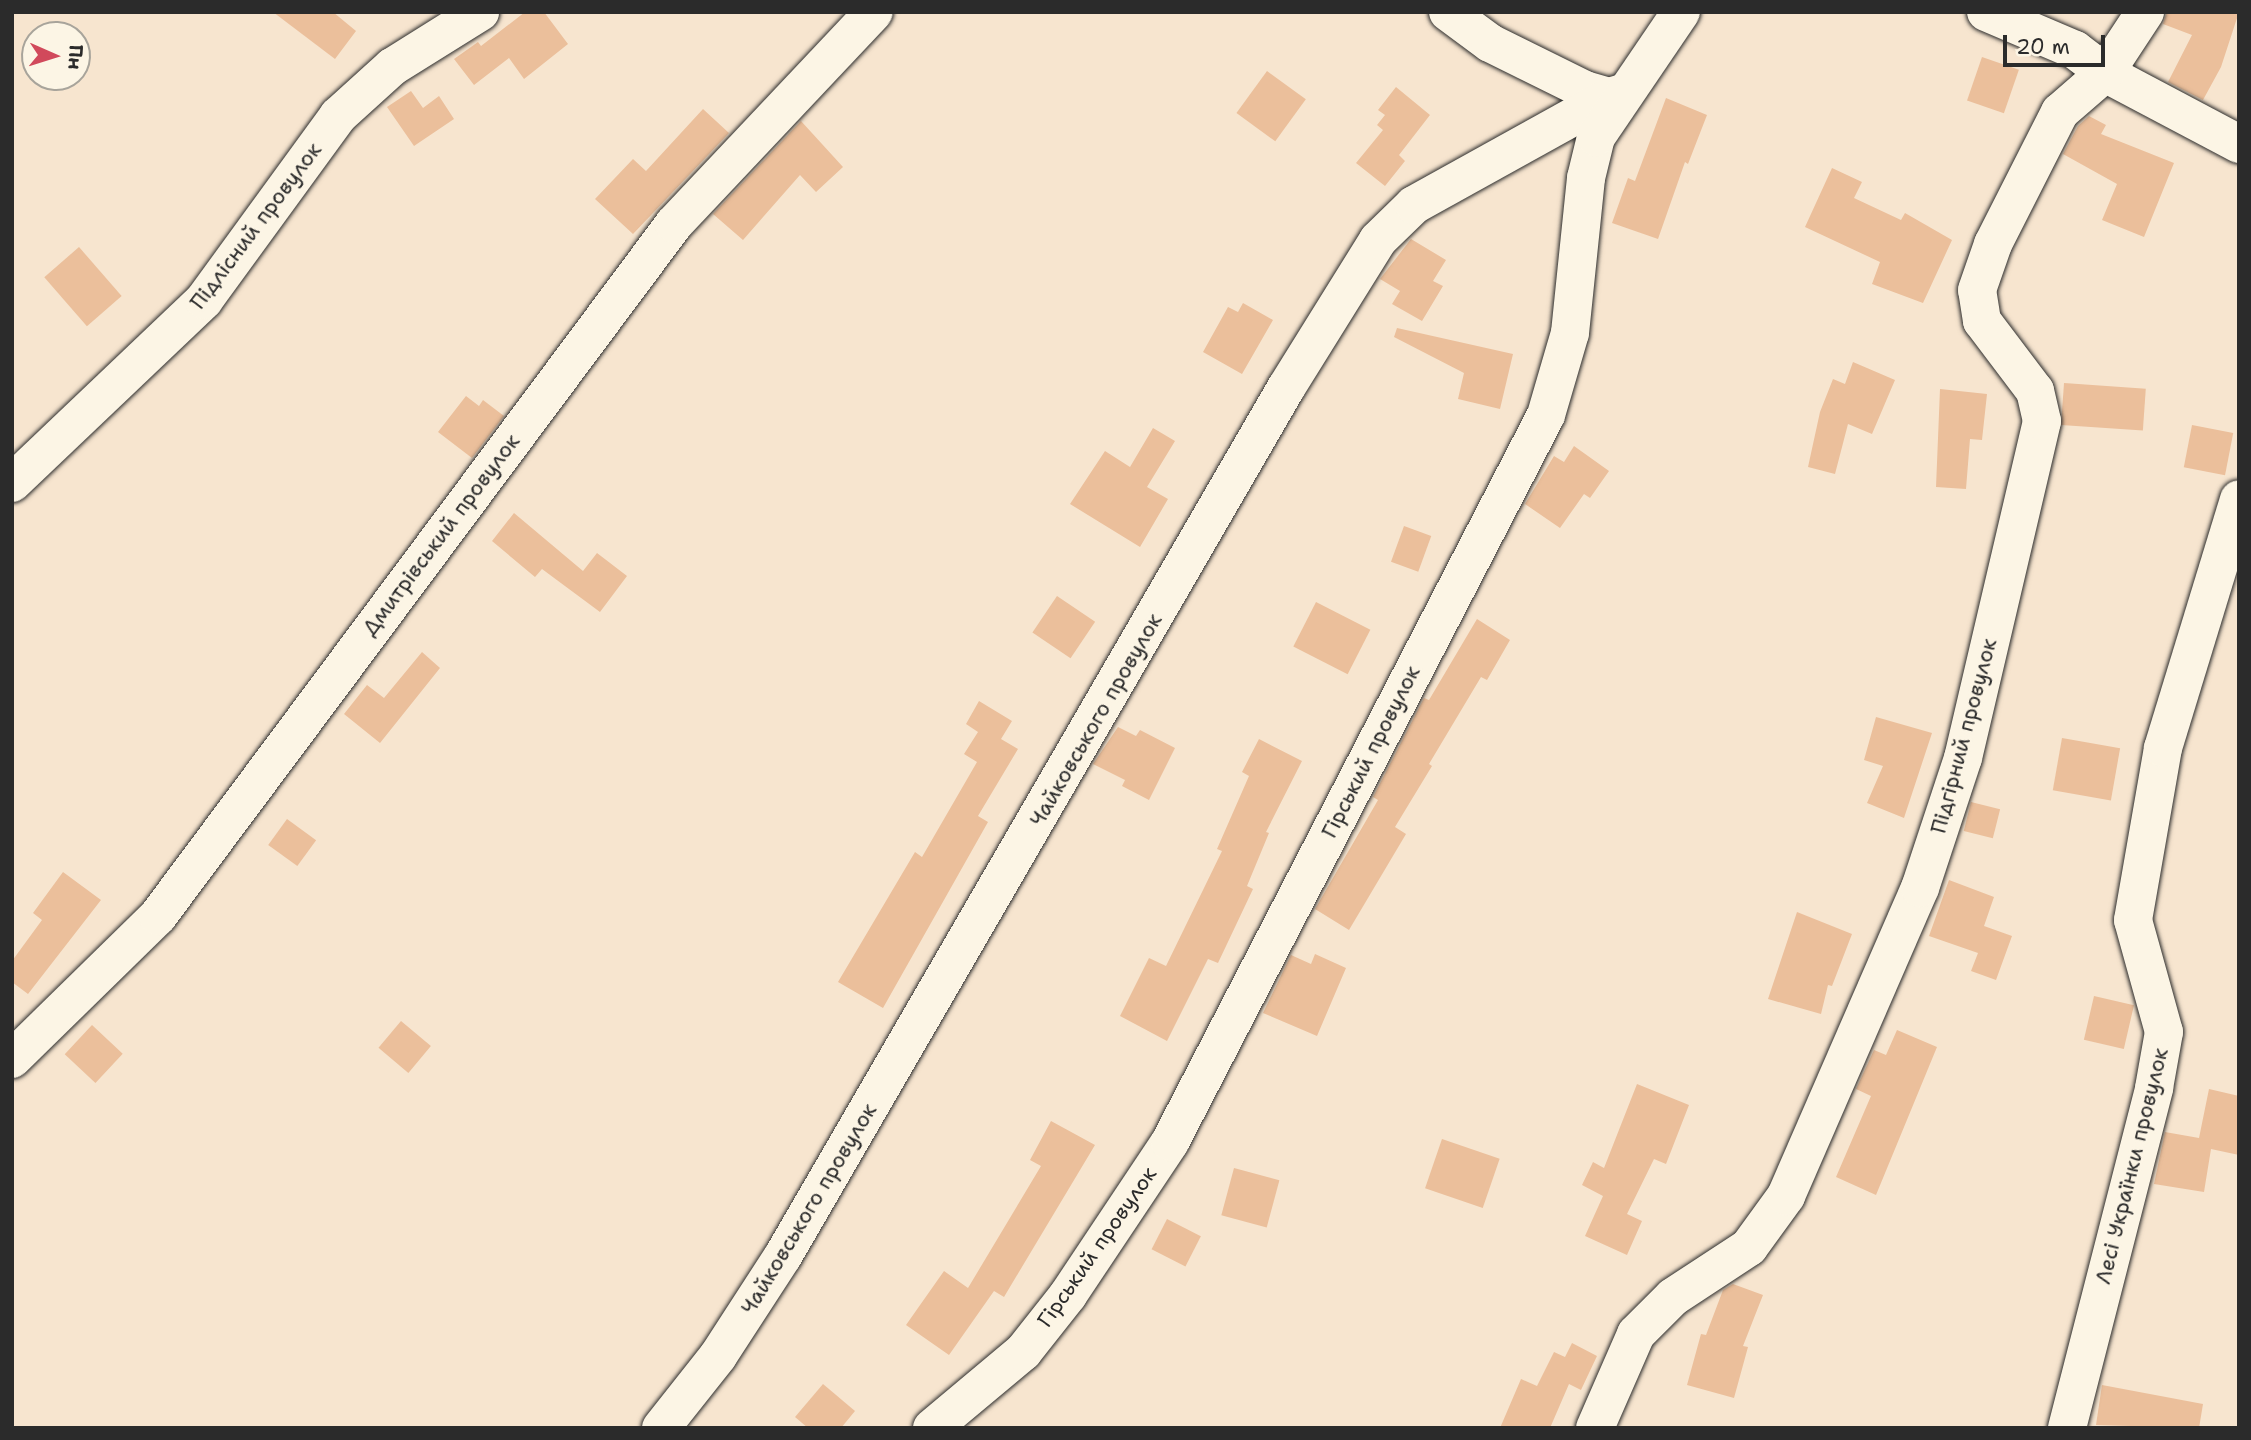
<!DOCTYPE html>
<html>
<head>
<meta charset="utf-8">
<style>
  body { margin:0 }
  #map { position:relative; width:2251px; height:1440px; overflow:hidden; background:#f7e5cf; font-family:"Shantell Sans",sans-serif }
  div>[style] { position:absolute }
  .building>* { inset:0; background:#ebbf9b; transform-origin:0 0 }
  .roads { filter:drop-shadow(0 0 2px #2b2b2b) drop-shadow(0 0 2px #2b2b2b) }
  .minor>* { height:38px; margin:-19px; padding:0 19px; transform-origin:19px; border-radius:19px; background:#fcf5e5 }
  span { translate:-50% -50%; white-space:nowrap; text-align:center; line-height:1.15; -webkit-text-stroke:6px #fcf5e5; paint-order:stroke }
  .street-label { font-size:21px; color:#2b2b2b }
  .frame { position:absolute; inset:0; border:14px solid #2b2b2b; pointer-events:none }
  .north { position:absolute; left:21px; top:21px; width:70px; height:70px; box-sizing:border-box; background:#fcf5e5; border:2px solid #a8a49b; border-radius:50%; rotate:93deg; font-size:19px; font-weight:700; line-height:28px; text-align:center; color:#2b2b2b }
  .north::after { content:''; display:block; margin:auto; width:24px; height:32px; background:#d1495b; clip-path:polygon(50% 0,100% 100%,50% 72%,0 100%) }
  .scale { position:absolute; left:2003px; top:35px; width:102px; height:32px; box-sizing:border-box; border:4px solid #2b2b2b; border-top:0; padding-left:9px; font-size:21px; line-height:24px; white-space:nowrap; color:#2b2b2b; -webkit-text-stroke:5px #fcf5e5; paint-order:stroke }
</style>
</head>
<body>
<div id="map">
  <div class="building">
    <i style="clip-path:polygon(273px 12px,333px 12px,356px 31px,335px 59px)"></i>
    <i style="clip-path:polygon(525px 12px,544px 12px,568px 44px,524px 79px,509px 58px,474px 85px,454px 59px,478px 42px,481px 46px)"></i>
    <i style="clip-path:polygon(2167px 12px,2239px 12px,2221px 67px,2203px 100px,2168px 82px,2192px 35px,2163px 24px)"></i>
    <i style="left:1982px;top:57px;width:39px;height:46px;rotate:19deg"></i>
    <i style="left:1267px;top:71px;width:48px;height:52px;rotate:36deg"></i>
    <i style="clip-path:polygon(1396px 87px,1430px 115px,1399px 155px,1405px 161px,1385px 186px,1356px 163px,1383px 130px,1377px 125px,1385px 115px,1378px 110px)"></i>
    <i style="clip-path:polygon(411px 91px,423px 108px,439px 96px,454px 119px,414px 146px,387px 107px)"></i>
    <i style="clip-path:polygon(1666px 98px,1707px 115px,1688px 164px,1685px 162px,1658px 239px,1612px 223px,1628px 178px,1635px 181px)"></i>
    <i style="clip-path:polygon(703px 109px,729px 133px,633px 234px,595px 199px,633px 159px,646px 171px)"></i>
    <i style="clip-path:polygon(2089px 116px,2106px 125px,2101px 134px,2174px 163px,2144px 237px,2102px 220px,2117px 184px,2063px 154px,2078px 126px)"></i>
    <i style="clip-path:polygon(801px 121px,843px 167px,816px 192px,800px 175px,743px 240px,713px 214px)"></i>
    <i style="clip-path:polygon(1832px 168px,1862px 182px,1854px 198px,1901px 220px,1905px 213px,1952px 240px,1923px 303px,1872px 284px,1880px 262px,1805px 227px)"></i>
    <i style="clip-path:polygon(1411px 239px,1446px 260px,1433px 281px,1443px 286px,1422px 321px,1392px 304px,1400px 291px,1380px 279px)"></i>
    <i style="left:79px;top:247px;width:65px;height:46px;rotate:49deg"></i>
    <i style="clip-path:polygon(1243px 303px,1273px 320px,1242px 374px,1203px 352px,1228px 307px,1238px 312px)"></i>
    <i style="clip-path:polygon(1397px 328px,1513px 354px,1500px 409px,1458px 399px,1464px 373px,1394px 337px)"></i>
    <i style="clip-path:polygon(1853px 362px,1895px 380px,1872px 434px,1848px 424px,1835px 474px,1808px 467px,1820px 412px,1833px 379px,1845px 384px)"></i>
    <i style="left:2064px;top:383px;width:82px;height:42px;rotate:4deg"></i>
    <i style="clip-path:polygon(1940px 389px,1987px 394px,1982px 440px,1970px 439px,1966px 489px,1936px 487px)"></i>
    <i style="clip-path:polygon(466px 396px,479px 406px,483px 400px,504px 416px,472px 458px,438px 432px)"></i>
    <i style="left:2192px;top:425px;width:42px;height:43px;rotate:11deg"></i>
    <i style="clip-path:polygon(1153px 428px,1175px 441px,1147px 487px,1168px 499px,1140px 547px,1070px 504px,1105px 451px,1130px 467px)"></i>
    <i style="clip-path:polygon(1574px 446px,1609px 471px,1590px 498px,1584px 494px,1560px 528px,1525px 504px,1554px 456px,1564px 462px)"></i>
    <i style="clip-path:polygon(514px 513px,583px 571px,597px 553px,627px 576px,600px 612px,542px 569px,535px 577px,492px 541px)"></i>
    <i style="left:1404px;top:526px;width:29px;height:38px;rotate:20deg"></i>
    <i style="left:1057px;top:596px;width:46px;height:44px;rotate:34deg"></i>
    <i style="left:1316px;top:602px;width:61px;height:50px;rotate:27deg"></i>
    <i style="clip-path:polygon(1477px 619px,1510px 640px,1487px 680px,1481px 677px,1429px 764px,1432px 766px,1395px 827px,1406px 834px,1349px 930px,1315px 909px,1378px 800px,1373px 797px,1424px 698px,1429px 700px)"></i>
    <i style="clip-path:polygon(422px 652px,440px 668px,380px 743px,344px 714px,367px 685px,384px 698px)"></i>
    <i style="clip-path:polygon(979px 701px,1012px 721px,1001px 739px,1018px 749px,978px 816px,988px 822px,883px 1008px,838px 982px,915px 852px,922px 857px,977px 762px,964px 754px,978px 732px,966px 724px)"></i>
    <i style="clip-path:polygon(1876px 717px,1932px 733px,1904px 818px,1867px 803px,1883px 766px,1864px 760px)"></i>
    <i style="clip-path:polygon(1118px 727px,1136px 736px,1140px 730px,1175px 748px,1149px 800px,1122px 786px,1125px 780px,1093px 764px)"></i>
    <i style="left:2062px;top:738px;width:59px;height:53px;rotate:10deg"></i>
    <i style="clip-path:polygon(1259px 739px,1302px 761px,1266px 832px,1269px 833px,1247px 886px,1253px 889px,1218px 963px,1208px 959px,1167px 1041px,1120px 1016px,1149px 958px,1166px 966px,1222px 851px,1217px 849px,1249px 776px,1242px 772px)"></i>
    <i style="left:1971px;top:802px;width:30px;height:30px;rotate:14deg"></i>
    <i style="left:287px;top:819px;width:36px;height:32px;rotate:36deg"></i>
    <i style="clip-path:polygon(63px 872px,101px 900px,28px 994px,12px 982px,12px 961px,42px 920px,33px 913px)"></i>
    <i style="clip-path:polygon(1949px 880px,1994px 897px,1984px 926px,2012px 936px,1996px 980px,1971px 971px,1978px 953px,1929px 936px)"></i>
    <i style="clip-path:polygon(1797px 912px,1852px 934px,1832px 986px,1828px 985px,1821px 1014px,1768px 999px)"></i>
    <i style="clip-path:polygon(1315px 954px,1346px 968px,1317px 1036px,1263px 1013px,1291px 955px,1311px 964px)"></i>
    <i style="left:2094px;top:996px;width:41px;height:45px;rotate:13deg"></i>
    <i style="left:401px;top:1021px;width:39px;height:35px;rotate:40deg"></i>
    <i style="left:92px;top:1025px;width:42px;height:40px;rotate:43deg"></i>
    <i style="clip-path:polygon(1897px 1030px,1937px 1047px,1876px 1195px,1836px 1177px,1871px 1096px,1856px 1089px,1874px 1050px,1886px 1055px)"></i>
    <i style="clip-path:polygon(1637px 1084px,1689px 1105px,1666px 1164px,1654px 1159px,1627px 1214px,1642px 1221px,1627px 1255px,1585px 1236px,1603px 1196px,1582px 1185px,1593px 1162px,1604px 1168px)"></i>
    <i style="clip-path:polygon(2209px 1089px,2239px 1096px,2239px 1155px,2211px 1149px,2204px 1192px,2154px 1184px,2165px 1132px,2199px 1138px)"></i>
    <i style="clip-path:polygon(1051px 1121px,1095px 1145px,1004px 1297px,994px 1291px,949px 1355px,906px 1325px,944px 1271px,968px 1288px,1041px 1166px,1030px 1160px)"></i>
    <i style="left:1442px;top:1139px;width:61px;height:52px;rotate:19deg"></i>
    <i style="left:1234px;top:1168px;width:47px;height:49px;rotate:15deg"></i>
    <i style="left:1167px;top:1219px;width:38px;height:34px;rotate:27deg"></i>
    <i style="clip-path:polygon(1733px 1284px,1763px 1295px,1743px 1346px,1748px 1347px,1734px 1398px,1687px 1385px,1701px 1334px,1706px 1335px,1723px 1290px)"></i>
    <i style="clip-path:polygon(1572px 1343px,1597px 1356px,1581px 1390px,1569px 1384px,1550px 1428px,1500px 1428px,1521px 1379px,1537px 1386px,1554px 1352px,1565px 1357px)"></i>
    <i style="clip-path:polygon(823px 1384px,855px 1411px,841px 1428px,808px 1428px,795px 1417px)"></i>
    <i style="clip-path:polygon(2102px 1385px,2203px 1404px,2199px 1428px,2096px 1425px)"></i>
  </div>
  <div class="roads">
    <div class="minor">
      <i style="left:1448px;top:12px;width:52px;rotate:36.4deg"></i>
      <i style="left:1490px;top:43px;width:106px;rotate:26.3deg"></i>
      <i style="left:1585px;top:90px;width:25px;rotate:16deg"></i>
      <i style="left:1609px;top:97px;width:15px;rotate:-16deg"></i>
      <i style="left:1986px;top:12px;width:97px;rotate:23.1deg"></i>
      <i style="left:2075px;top:50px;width:38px;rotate:37deg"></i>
      <i style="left:2105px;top:73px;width:152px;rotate:27.9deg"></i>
      <i style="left:12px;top:483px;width:265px;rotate:-43.6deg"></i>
      <i style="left:204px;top:300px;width:228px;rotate:-53.9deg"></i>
      <i style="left:338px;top:116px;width:73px;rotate:-42.2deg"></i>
      <i style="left:392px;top:67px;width:104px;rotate:-32deg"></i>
      <i style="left:12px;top:1059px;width:204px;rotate:-44.4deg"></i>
      <i style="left:158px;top:916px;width:863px;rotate:-53.29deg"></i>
      <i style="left:674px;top:224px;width:291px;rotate:-46.7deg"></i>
      <i style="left:661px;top:1428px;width:92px;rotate:-51.6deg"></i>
      <i style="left:718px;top:1356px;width:119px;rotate:-57deg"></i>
      <i style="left:783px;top:1256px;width:1003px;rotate:-59.91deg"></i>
      <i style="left:1286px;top:388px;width:174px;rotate:-58.1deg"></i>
      <i style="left:1378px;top:240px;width:50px;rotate:-44.2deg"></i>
      <i style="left:1414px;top:205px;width:223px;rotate:-29deg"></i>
      <i style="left:932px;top:1428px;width:119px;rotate:-39.9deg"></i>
      <i style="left:1023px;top:1352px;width:73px;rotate:-51.7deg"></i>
      <i style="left:1068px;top:1295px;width:184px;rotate:-56.3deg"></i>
      <i style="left:1170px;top:1142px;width:818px;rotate:-62.65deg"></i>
      <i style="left:1546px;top:415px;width:85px;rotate:-73.7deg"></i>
      <i style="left:1570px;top:333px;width:156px;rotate:-84.1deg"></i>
      <i style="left:1586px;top:178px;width:42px;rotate:-76.3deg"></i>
      <i style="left:1596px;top:137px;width:151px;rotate:-55.8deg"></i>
      <i style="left:1595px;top:1428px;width:103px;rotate:-66.4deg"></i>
      <i style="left:1636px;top:1334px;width:52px;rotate:-45deg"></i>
      <i style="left:1673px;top:1297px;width:91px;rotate:-33.3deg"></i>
      <i style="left:1749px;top:1247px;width:63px;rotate:-54deg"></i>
      <i style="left:1786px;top:1196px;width:336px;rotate:-66.5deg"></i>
      <i style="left:1920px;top:888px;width:137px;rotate:-71.7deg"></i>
      <i style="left:1963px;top:758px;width:346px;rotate:-76.8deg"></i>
      <i style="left:2042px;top:421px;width:31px;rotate:-103deg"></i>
      <i style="left:2035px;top:391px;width:88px;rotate:-127.1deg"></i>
      <i style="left:1982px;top:321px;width:31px;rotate:-99deg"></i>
      <i style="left:1977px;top:290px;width:49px;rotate:-70.8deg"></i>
      <i style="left:1993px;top:244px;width:148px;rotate:-63.1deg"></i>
      <i style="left:2060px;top:112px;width:60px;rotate:-40.9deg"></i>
      <i style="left:2105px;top:73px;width:73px;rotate:-56.7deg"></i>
      <i style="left:2067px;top:1428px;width:351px;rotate:-75.6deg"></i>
      <i style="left:2154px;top:1088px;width:57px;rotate:-79.9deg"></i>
      <i style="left:2164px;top:1032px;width:116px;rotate:-105.5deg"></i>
      <i style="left:2133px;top:920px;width:175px;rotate:-80.1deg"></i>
      <i style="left:2163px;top:748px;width:260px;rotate:-73deg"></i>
    </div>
  </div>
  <div class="street-label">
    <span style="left:256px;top:226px;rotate:-53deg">Підлісний провулок</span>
    <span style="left:441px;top:535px;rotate:-53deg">Дмитрівський провулок</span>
    <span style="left:1096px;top:720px;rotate:-60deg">Чайковського провулок</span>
    <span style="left:1964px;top:736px;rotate:-75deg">Підгірний провулок</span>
    <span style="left:1371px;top:752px;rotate:-63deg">Гірський провулок</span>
    <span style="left:2132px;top:1166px;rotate:-76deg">Лесі Українки провулок</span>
    <span style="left:809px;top:1209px;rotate:-59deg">Чайковського провулок</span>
    <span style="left:1097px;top:1247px;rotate:-55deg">Гірський провулок</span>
  </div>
  <div class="frame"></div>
  <div class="north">Пн</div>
  <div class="scale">20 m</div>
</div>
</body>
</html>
